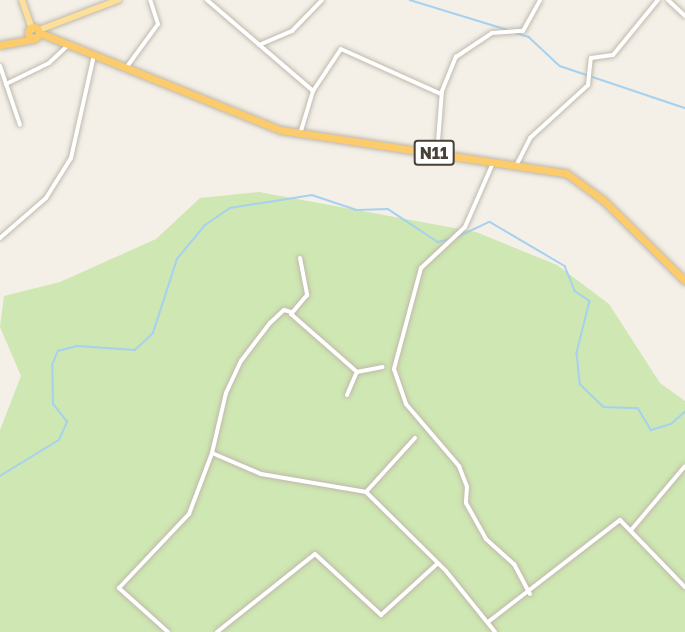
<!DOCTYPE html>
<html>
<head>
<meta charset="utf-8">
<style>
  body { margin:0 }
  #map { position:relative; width:685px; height:632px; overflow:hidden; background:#f4f0e8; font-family:"Golos Text",sans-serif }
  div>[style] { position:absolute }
  .green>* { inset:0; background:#cfe7b2 }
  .stream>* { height:1.5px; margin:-0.75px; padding:0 0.75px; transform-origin:0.75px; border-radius:0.75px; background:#a6d1ef }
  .roads { filter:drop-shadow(0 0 2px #bfb8ab) drop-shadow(0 0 2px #bfb8ab) }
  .street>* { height:4px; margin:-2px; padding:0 2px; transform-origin:2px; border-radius:2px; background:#fff }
  .primary>* { height:6px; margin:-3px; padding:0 3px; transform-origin:3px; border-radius:3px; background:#fce099 }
  .highway>* { height:7px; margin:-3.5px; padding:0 3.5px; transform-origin:3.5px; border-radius:3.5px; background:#fbcb6c }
  .highway>.ring { margin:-3.5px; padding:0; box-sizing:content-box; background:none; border:7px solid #fbcb6c; border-radius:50% }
  span { translate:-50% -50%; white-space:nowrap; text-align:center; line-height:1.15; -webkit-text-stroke:5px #fff; paint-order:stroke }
  .shield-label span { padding:2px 4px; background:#fff; border:2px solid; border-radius:4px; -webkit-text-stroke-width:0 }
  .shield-label { font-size:16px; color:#474137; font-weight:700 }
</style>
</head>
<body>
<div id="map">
  <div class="green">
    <i style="clip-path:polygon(259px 192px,476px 232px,557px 265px,609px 304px,660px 383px,685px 401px,685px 632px,0 632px,0 430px,21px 376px,0 327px,4px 296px,60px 282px,156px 239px,200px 198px)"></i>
  </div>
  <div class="stream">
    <i style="left:410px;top:0;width:102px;rotate:17deg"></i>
    <i style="left:516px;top:33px;width:14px;rotate:17deg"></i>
    <i style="left:529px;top:37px;width:42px;rotate:43.1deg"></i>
    <i style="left:560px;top:66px;width:132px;rotate:18.6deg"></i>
    <i style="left:455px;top:238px;width:38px;rotate:-25deg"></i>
    <i style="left:490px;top:222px;width:87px;rotate:30.4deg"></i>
    <i style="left:565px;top:266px;width:27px;rotate:68deg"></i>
    <i style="left:575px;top:291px;width:18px;rotate:34deg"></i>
    <i style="left:590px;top:301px;width:54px;rotate:104deg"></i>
    <i style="left:577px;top:353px;width:31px;rotate:84deg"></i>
    <i style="left:580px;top:384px;width:33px;rotate:44deg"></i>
    <i style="left:604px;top:407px;width:34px;rotate:2deg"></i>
    <i style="left:638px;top:408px;width:26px;rotate:59deg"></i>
    <i style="left:651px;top:430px;width:21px;rotate:-17deg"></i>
    <i style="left:671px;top:424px;width:18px;rotate:-41deg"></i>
    <i style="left:0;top:476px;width:69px;rotate:-31.4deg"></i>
    <i style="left:59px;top:440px;width:20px;rotate:-66deg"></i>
    <i style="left:67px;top:422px;width:23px;rotate:-128deg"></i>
    <i style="left:53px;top:404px;width:39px;rotate:-91deg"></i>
    <i style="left:52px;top:365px;width:15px;rotate:-67deg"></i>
    <i style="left:58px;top:351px;width:20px;rotate:-15deg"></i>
    <i style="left:77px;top:346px;width:58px;rotate:3.9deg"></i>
    <i style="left:135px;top:350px;width:25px;rotate:-43deg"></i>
    <i style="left:153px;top:333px;width:78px;rotate:-72deg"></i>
    <i style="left:177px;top:259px;width:44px;rotate:-50.5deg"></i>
    <i style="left:205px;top:225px;width:30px;rotate:-34deg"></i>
    <i style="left:230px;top:208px;width:83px;rotate:-9deg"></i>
    <i style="left:312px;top:195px;width:47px;rotate:18.4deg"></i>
    <i style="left:357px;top:210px;width:31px;rotate:-2deg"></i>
    <i style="left:388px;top:209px;width:60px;rotate:33.4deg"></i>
    <i style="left:438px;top:242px;width:12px;rotate:-14deg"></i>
  </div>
  <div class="roads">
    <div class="street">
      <i style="left:207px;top:0;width:140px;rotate:40.6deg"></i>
      <i style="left:313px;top:91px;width:45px;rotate:106.8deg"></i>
      <i style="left:668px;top:0;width:23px;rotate:43deg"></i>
      <i style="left:259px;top:45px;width:36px;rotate:-23deg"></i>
      <i style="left:292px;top:31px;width:43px;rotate:-45.9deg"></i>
      <i style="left:0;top:66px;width:62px;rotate:71.3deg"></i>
      <i style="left:126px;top:68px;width:54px;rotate:-54deg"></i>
      <i style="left:158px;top:24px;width:25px;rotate:-108deg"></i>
      <i style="left:6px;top:84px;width:48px;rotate:-26deg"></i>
      <i style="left:49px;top:63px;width:26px;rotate:-43deg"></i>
      <i style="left:313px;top:91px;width:50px;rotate:-56.3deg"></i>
      <i style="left:341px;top:49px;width:110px;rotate:24.2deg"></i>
      <i style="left:437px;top:154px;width:63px;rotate:-85.5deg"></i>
      <i style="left:442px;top:91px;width:37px;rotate:-68deg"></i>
      <i style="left:456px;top:57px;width:43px;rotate:-33.7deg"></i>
      <i style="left:492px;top:33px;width:31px;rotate:-4deg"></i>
      <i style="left:523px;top:31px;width:35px;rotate:-61deg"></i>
      <i style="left:493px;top:163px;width:70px;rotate:113.6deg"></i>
      <i style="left:465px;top:227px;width:60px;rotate:137deg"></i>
      <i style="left:421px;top:268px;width:105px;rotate:105deg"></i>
      <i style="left:394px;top:369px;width:37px;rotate:71deg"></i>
      <i style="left:406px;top:404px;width:82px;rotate:49.5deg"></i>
      <i style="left:459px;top:466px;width:22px;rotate:69deg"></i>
      <i style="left:467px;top:487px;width:16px;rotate:94deg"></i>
      <i style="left:466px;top:503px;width:41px;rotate:60.9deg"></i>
      <i style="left:486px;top:539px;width:38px;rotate:42deg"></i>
      <i style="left:514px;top:564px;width:34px;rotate:62deg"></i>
      <i style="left:517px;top:164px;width:29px;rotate:-63deg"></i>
      <i style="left:530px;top:138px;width:79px;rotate:-42.4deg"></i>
      <i style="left:588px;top:85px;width:27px;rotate:-84deg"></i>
      <i style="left:591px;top:58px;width:22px;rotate:-8deg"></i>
      <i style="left:613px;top:55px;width:71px;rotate:-50.7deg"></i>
      <i style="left:0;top:238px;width:61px;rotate:-41deg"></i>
      <i style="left:46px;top:198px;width:47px;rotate:-58deg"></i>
      <i style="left:71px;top:158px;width:106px;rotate:-77.4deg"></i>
      <i style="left:300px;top:258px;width:38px;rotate:79deg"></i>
      <i style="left:307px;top:295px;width:25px;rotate:130deg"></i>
      <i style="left:291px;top:314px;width:88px;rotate:41.3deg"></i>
      <i style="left:347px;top:395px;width:25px;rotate:-67deg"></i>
      <i style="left:357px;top:372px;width:26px;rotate:-11deg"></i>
      <i style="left:212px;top:453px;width:53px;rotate:23.2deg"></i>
      <i style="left:261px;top:474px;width:107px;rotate:9.7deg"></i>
      <i style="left:366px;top:492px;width:112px;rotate:44.6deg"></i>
      <i style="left:446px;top:571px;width:78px;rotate:51.2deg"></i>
      <i style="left:366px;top:492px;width:73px;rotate:-47.8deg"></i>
      <i style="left:632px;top:529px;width:82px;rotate:-49.9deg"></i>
      <i style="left:488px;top:622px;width:167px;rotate:-37.7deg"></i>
      <i style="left:620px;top:520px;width:93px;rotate:45.9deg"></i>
      <i style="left:168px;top:632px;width:66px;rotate:-138.1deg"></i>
      <i style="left:119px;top:588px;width:102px;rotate:-46.6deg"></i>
      <i style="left:189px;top:514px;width:65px;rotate:-69.3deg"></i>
      <i style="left:212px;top:453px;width:62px;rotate:-76.9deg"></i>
      <i style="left:226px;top:393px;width:35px;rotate:-65deg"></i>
      <i style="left:241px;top:361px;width:48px;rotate:-52.7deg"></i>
      <i style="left:270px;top:323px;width:19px;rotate:-43deg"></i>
      <i style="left:284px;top:310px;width:7px;rotate:16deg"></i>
      <i style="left:217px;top:632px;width:125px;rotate:-38.5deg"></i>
      <i style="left:315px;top:554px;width:90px;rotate:42.7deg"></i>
      <i style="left:381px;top:615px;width:76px;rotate:-42.3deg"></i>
    </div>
    <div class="primary">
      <i style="left:22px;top:0;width:31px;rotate:71deg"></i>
      <i style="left:39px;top:30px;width:85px;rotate:-20.8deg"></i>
    </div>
    <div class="highway">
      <i class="ring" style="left:28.5px;top:27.5px;width:4px;height:4px"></i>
      <i style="left:40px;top:33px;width:259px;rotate:22deg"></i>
      <i style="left:280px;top:130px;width:289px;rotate:8.6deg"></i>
      <i style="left:566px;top:173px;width:46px;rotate:36.1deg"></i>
      <i style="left:603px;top:200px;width:115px;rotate:44.6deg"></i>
      <i style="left:0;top:45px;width:35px;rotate:-10deg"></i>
    </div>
  </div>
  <div class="shield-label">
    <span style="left:434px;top:153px">N11</span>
  </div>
</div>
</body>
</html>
